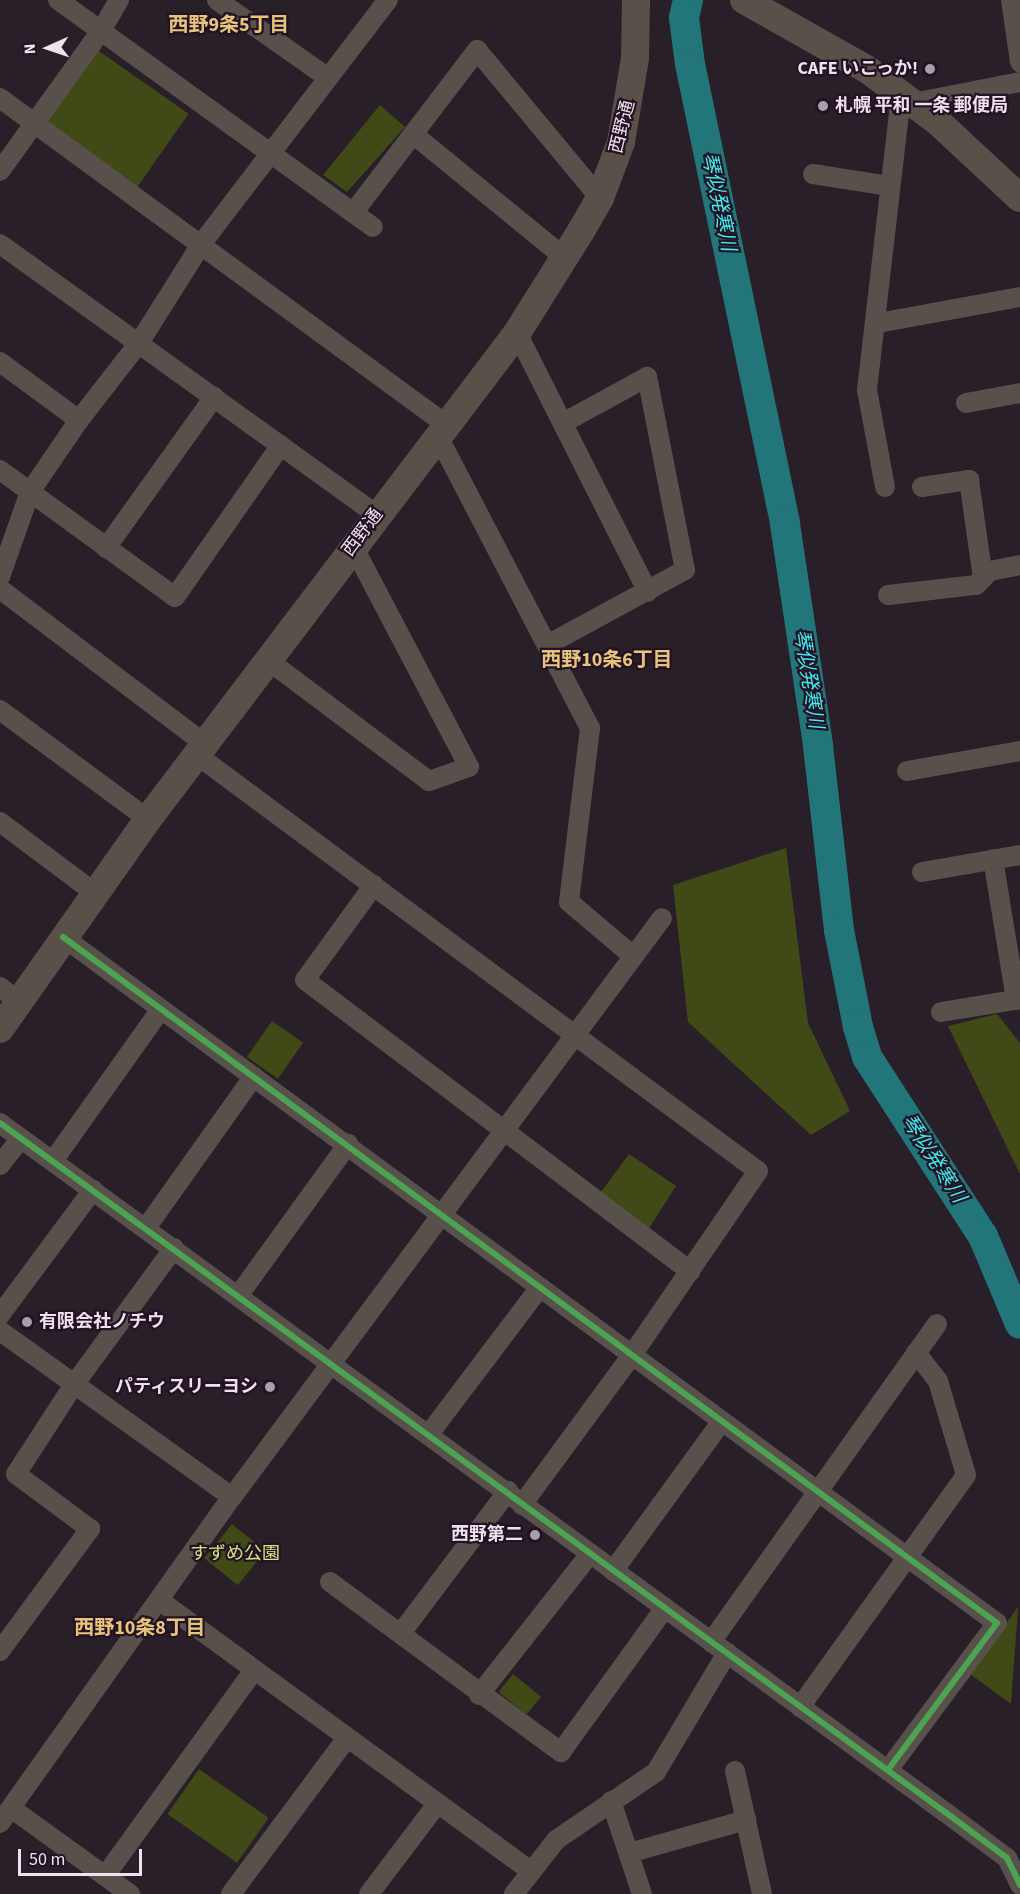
<!DOCTYPE html>
<html>
<head>
<meta charset="utf-8">
<style>
  body { margin:0 }
  #map { position:relative; width:1020px; height:1894px; overflow:hidden; background:#281f28; font-family:"Source Sans 3","Noto Sans JP",sans-serif }
  div>[style] { position:absolute }
  .green>* { inset:0; background:#414916; transform-origin:0 0 }
  .river>* { height:30px; margin:-15px; padding:0 15px; transform-origin:15px; border-radius:15px; background:#227679 }
  .street>* { height:20px; margin:-10px; padding:0 10px; transform-origin:10px; border-radius:10px; background:#58504b }
  .secondary>* { height:28px; margin:-14px; padding:0 14px; transform-origin:14px; border-radius:14px; background:#595049 }
  .cycleway>* { height:6px; margin:-3px; padding:0 3px; transform-origin:3px; border-radius:3px; background:#4ca352 }
  .dots>* { width:16px; height:16px; translate:-50% -50%; box-sizing:border-box; border:3px solid #221223; border-radius:50% }
  span { translate:-50% -50%; white-space:nowrap; text-align:center; line-height:1.15; -webkit-text-stroke:4.5px #221223; paint-order:stroke }
  .poi-label { font-size:18px; color:#eee2ee; font-weight:700 }
  .right { translate:-100% -50%; text-align:right }
  .left { translate:0 -50%; text-align:left }
  .street-label { font-size:18px; color:#eee2ee }
  .park-label { font-size:18px; color:#d0e77d }
  .neighbourhood-label { font-size:20px; color:#e7c47b; font-weight:700 }
  .water-label { font-size:20px; color:#3fecef; font-style:italic }
  .north { position:absolute; left:18px; top:18px; width:60px; height:60px; -webkit-text-stroke:4px #221223; paint-order:stroke; rotate:267deg; font-size:16px; font-weight:700; line-height:24px; text-align:center; color:#eee2ee }
  .north::after { content:''; display:block; margin:auto; width:21px; height:27px; background:#eee2ee; clip-path:polygon(50% 0,100% 100%,50% 72%,0 100%) }
  .scale { position:absolute; left:18px; top:1849px; width:124px; height:27px; box-sizing:border-box; border:3px solid #eee2ee; border-top:0; padding-left:8px; font-size:18px; line-height:21px; white-space:nowrap; color:#eee2ee; -webkit-text-stroke:4px #221223; paint-order:stroke }
</style>
</head>
<body>
<div id="map">
  <div class="green">
    <i style="left:96px;top:49px;width:113px;height:89px;rotate:35deg"></i>
    <i style="clip-path:polygon(380px 105px,405px 127px,347px 192px,323px 175px)"></i>
    <i style="clip-path:polygon(786px 848px,808px 1023px,850px 1111px,811px 1135px,688px 1022px,673px 885px)"></i>
    <i style="clip-path:polygon(997px 1014px,1020px 1043px,1020px 1174px,948px 1026px)"></i>
    <i style="left:272px;top:1021px;width:38px;height:44px;rotate:35deg"></i>
    <i style="clip-path:polygon(629px 1154px,676px 1186px,648px 1230px,601px 1192px)"></i>
    <i style="left:232px;top:1524px;width:43px;height:44px;rotate:39deg"></i>
    <i style="clip-path:polygon(1018px 1607px,1011px 1704px,970px 1674px)"></i>
    <i style="left:513px;top:1674px;width:36px;height:23px;rotate:39deg"></i>
    <i style="left:199px;top:1769px;width:85px;height:55px;rotate:35deg"></i>
  </div>
  <div class="river">
    <i style="left:688px;top:0;width:18px;rotate:103deg"></i>
    <i style="left:684px;top:18px;width:46px;rotate:82.6deg"></i>
    <i style="left:690px;top:64px;width:470px;rotate:78.3deg"></i>
    <i style="left:785px;top:524px;width:224px;rotate:81.5deg"></i>
    <i style="left:818px;top:746px;width:185px;rotate:83.5deg"></i>
    <i style="left:839px;top:930px;width:99px;rotate:78.9deg"></i>
    <i style="left:858px;top:1027px;width:31px;rotate:73deg"></i>
    <i style="left:867px;top:1057px;width:213px;rotate:57.1deg"></i>
    <i style="left:983px;top:1236px;width:95px;rotate:67.2deg"></i>
  </div>
  <div class="street">
    <i style="left:58px;top:0;width:388px;rotate:35.8deg"></i>
    <i style="left:217px;top:0;width:134px;rotate:35deg"></i>
    <i style="left:1011px;top:0;width:63px;rotate:81.7deg"></i>
    <i style="left:0;top:98px;width:555px;rotate:36.21deg"></i>
    <i style="left:913px;top:103px;width:109px;rotate:-11.1deg"></i>
    <i style="left:413px;top:134px;width:195px;rotate:39.2deg"></i>
    <i style="left:0;top:171px;width:173px;rotate:-54.2deg"></i>
    <i style="left:101px;top:31px;width:36px;rotate:-60deg"></i>
    <i style="left:813px;top:174px;width:78px;rotate:8.9deg"></i>
    <i style="left:353px;top:213px;width:205px;rotate:-52.7deg"></i>
    <i style="left:477px;top:50px;width:192px;rotate:50.3deg"></i>
    <i style="left:0;top:244px;width:464px;rotate:35.7deg"></i>
    <i style="left:878px;top:323px;width:144px;rotate:-10.4deg"></i>
    <i style="left:517px;top:333px;width:290px;rotate:63.2deg"></i>
    <i style="left:0;top:362px;width:98px;rotate:36.3deg"></i>
    <i style="left:966px;top:403px;width:55px;rotate:-10.5deg"></i>
    <i style="left:439px;top:438px;width:327px;rotate:62.5deg"></i>
    <i style="left:590px;top:728px;width:175px;rotate:96.9deg"></i>
    <i style="left:569px;top:902px;width:84px;rotate:40.2deg"></i>
    <i style="left:0;top:470px;width:216px;rotate:36deg"></i>
    <i style="left:175px;top:597px;width:185px;rotate:-55.1deg"></i>
    <i style="left:885px;top:487px;width:99px;rotate:-100.5deg"></i>
    <i style="left:867px;top:390px;width:297px;rotate:-83.4deg"></i>
    <i style="left:922px;top:487px;width:48px;rotate:-8.5deg"></i>
    <i style="left:969px;top:480px;width:99px;rotate:81.9deg"></i>
    <i style="left:106px;top:548px;width:186px;rotate:-54.4deg"></i>
    <i style="left:0;top:577px;width:90px;rotate:-70.6deg"></i>
    <i style="left:30px;top:492px;width:87px;rotate:-55.8deg"></i>
    <i style="left:79px;top:420px;width:98px;rotate:-52.1deg"></i>
    <i style="left:139px;top:343px;width:118px;rotate:-57.8deg"></i>
    <i style="left:202px;top:243px;width:306px;rotate:-52.6deg"></i>
    <i style="left:0;top:589px;width:257px;rotate:37.1deg"></i>
    <i style="left:888px;top:595px;width:89px;rotate:-6.5deg"></i>
    <i style="left:976px;top:585px;width:20px;rotate:-45deg"></i>
    <i style="left:990px;top:571px;width:31px;rotate:-11deg"></i>
    <i style="left:547px;top:645px;width:157px;rotate:-28.5deg"></i>
    <i style="left:685px;top:570px;width:197px;rotate:-101.1deg"></i>
    <i style="left:647px;top:377px;width:96px;rotate:151.3deg"></i>
    <i style="left:269px;top:661px;width:200px;rotate:36.9deg"></i>
    <i style="left:429px;top:781px;width:42px;rotate:-19.3deg"></i>
    <i style="left:469px;top:767px;width:250px;rotate:-117.7deg"></i>
    <i style="left:0;top:710px;width:184px;rotate:36.4deg"></i>
    <i style="left:197px;top:755px;width:698px;rotate:36.56deg"></i>
    <i style="left:758px;top:1171px;width:223px;rotate:124.4deg"></i>
    <i style="left:632px;top:1355px;width:186px;rotate:126.3deg"></i>
    <i style="left:907px;top:771px;width:115px;rotate:-10deg"></i>
    <i style="left:0;top:822px;width:119px;rotate:36.8deg"></i>
    <i style="left:993px;top:859px;width:143px;rotate:80.7deg"></i>
    <i style="left:922px;top:872px;width:99px;rotate:-9.8deg"></i>
    <i style="left:374px;top:885px;width:117px;rotate:126deg"></i>
    <i style="left:305px;top:980px;width:483px;rotate:37.1deg"></i>
    <i style="left:63px;top:937px;width:1159px;rotate:36.3deg"></i>
    <i style="left:997px;top:1623px;width:183px;rotate:126.6deg"></i>
    <i style="left:0;top:987px;width:23px;rotate:38deg"></i>
    <i style="left:941px;top:1012px;width:80px;rotate:-9.3deg"></i>
    <i style="left:0;top:1123px;width:1170px;rotate:36.1deg"></i>
    <i style="left:945px;top:1812px;width:77px;rotate:36.6deg"></i>
    <i style="left:1007px;top:1858px;width:30px;rotate:64deg"></i>
    <i style="left:53px;top:1161px;width:186px;rotate:-54.6deg"></i>
    <i style="left:0;top:1165px;width:33px;rotate:-52deg"></i>
    <i style="left:146px;top:1228px;width:186px;rotate:-54.6deg"></i>
    <i style="left:238px;top:1296px;width:188px;rotate:-54.1deg"></i>
    <i style="left:0;top:1315px;width:156px;rotate:-53.4deg"></i>
    <i style="left:0;top:1331px;width:285px;rotate:35.6deg"></i>
    <i style="left:429px;top:1434px;width:184px;rotate:-52.9deg"></i>
    <i style="left:613px;top:1571px;width:185px;rotate:-54deg"></i>
    <i style="left:330px;top:1582px;width:287px;rotate:36.4deg"></i>
    <i style="left:561px;top:1752px;width:178px;rotate:-54.2deg"></i>
    <i style="left:159px;top:1600px;width:460px;rotate:36.1deg"></i>
    <i style="left:401px;top:1633px;width:178px;rotate:-53deg"></i>
    <i style="left:711px;top:1642px;width:390px;rotate:-54.6deg"></i>
    <i style="left:0;top:1651px;width:152px;rotate:-53.6deg"></i>
    <i style="left:90px;top:1529px;width:92px;rotate:-143.4deg"></i>
    <i style="left:16px;top:1474px;width:105px;rotate:-57.1deg"></i>
    <i style="left:73px;top:1386px;width:171px;rotate:-53.8deg"></i>
    <i style="left:479px;top:1695px;width:179px;rotate:-51.8deg"></i>
    <i style="left:800px;top:1707px;width:285px;rotate:-54.4deg"></i>
    <i style="left:966px;top:1475px;width:98px;rotate:-106.6deg"></i>
    <i style="left:938px;top:1381px;width:36px;rotate:-128deg"></i>
    <i style="left:735px;top:1771px;width:126px;rotate:77.6deg"></i>
    <i style="left:611px;top:1801px;width:98px;rotate:71.6deg"></i>
    <i style="left:11px;top:1808px;width:147px;rotate:35.9deg"></i>
    <i style="left:0;top:1823px;width:400px;rotate:-54.6deg"></i>
    <i style="left:232px;top:1497px;width:721px;rotate:-53.4deg"></i>
    <i style="left:629px;top:1853px;width:122px;rotate:-15.8deg"></i>
    <i style="left:105px;top:1876px;width:254px;rotate:-54.1deg"></i>
    <i style="left:231px;top:1894px;width:194px;rotate:-53.4deg"></i>
    <i style="left:369px;top:1894px;width:113px;rotate:-52.9deg"></i>
    <i style="left:514px;top:1894px;width:68px;rotate:-52.1deg"></i>
    <i style="left:556px;top:1840px;width:121px;rotate:-34.2deg"></i>
    <i style="left:656px;top:1772px;width:139px;rotate:-59.2deg"></i>
  </div>
  <div class="secondary">
    <i style="left:744px;top:0;width:142px;rotate:29.4deg"></i>
    <i style="left:868px;top:70px;width:86px;rotate:36.5deg"></i>
    <i style="left:937px;top:121px;width:113px;rotate:42.9deg"></i>
    <i style="left:0;top:1029px;width:257px;rotate:-54.8deg"></i>
    <i style="left:148px;top:819px;width:610px;rotate:-52.79deg"></i>
    <i style="left:517px;top:333px;width:120px;rotate:-57.9deg"></i>
    <i style="left:581px;top:231px;width:38px;rotate:-60deg"></i>
    <i style="left:600px;top:198px;width:60px;rotate:-69.4deg"></i>
    <i style="left:621px;top:142px;width:85px;rotate:-80.5deg"></i>
    <i style="left:635px;top:58px;width:58px;rotate:-89deg"></i>
  </div>
  <div class="cycleway">
    <i style="left:63px;top:937px;width:1159px;rotate:36.3deg"></i>
    <i style="left:997px;top:1623px;width:183px;rotate:126.6deg"></i>
    <i style="left:0;top:1123px;width:1170px;rotate:36.1deg"></i>
    <i style="left:945px;top:1812px;width:77px;rotate:36.6deg"></i>
    <i style="left:1007px;top:1858px;width:30px;rotate:64deg"></i>
  </div>
  <div class="dots">
    <i style="left:930px;top:69px;background:#a99ea9"></i>
    <i style="left:823px;top:106px;background:#a99ea9"></i>
    <i style="left:27px;top:1322px;background:#a99ea9"></i>
    <i style="left:270px;top:1387px;background:#a99ea9"></i>
    <i style="left:535px;top:1535px;background:#a99ea9"></i>
  </div>
  <div class="poi-label">
    <span class="right" style="left:918px;top:69px">CAFE いこっか!</span>
    <span class="left" style="left:835px;top:106px">札幌 平和 一条 郵便局</span>
    <span class="left" style="left:39px;top:1322px">有限会社ノチウ</span>
    <span class="right" style="left:258px;top:1387px">パティスリーヨシ</span>
    <span class="right" style="left:523px;top:1535px">西野第二</span>
  </div>
  <div class="street-label">
    <span style="left:623px;top:127px;rotate:-76deg">西野通</span>
    <span style="left:363px;top:533px;rotate:-53deg">西野通</span>
  </div>
  <div class="park-label">
    <span style="left:235px;top:1554px">すずめ公園</span>
  </div>
  <div class="neighbourhood-label">
    <span style="left:229px;top:25px">西野9条5丁目</span>
    <span style="left:607px;top:660px">西野10条6丁目</span>
    <span style="left:140px;top:1628px">西野10条8丁目</span>
  </div>
  <div class="water-label">
    <span style="left:718px;top:202px;rotate:78deg">琴似発寒川</span>
    <span style="left:808px;top:679px;rotate:81deg">琴似発寒川</span>
    <span style="left:933px;top:1159px;rotate:57deg">琴似発寒川</span>
  </div>
  <div class="north">N</div>
  <div class="scale">50 m</div>
</div>
</body>
</html>
